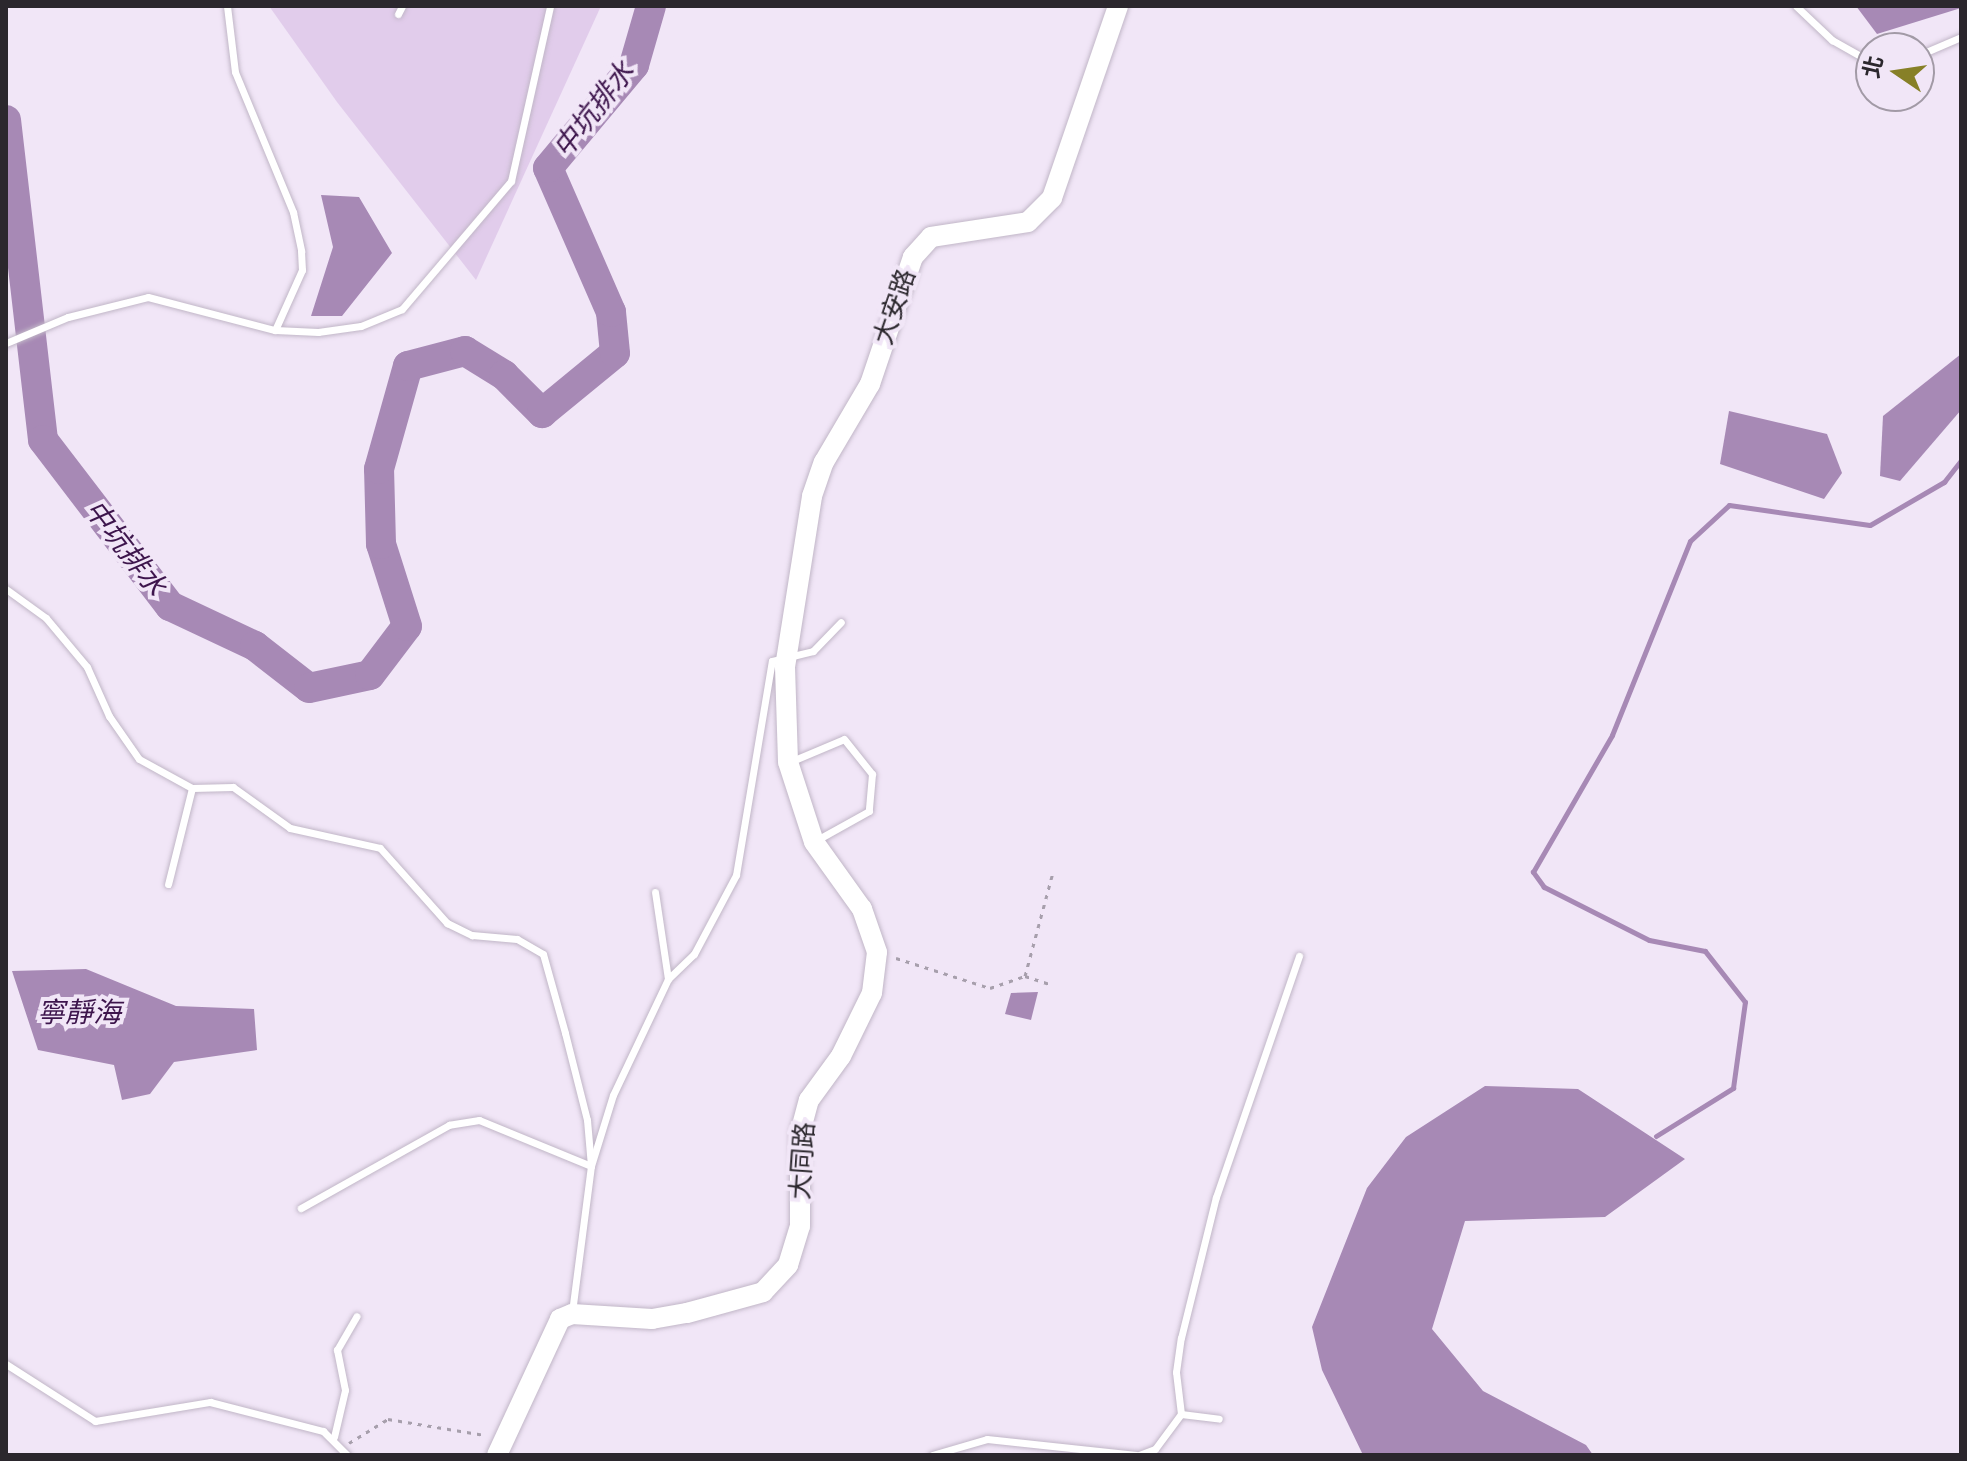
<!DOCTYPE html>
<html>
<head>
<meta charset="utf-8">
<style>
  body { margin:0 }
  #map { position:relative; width:1967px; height:1461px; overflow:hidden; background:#f1e6f7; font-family:"Work Sans","Noto Sans TC",sans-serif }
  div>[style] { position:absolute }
  .green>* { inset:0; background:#e1cceb }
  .water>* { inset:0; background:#a789b5 }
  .stream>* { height:5px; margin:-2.5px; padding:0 2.5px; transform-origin:2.5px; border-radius:2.5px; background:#a789b5 }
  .river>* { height:30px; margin:-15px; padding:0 15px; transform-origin:15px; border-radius:15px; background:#a789b5 }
  .path>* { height:3px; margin-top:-1.5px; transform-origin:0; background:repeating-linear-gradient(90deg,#a79fac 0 4px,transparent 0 10px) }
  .roads { filter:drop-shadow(0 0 2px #c1b6c7) drop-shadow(0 0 2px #c1b6c7) }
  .lane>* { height:7px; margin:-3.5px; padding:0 3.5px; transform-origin:3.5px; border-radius:3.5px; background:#fff }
  .secondary>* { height:20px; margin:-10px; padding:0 10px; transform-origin:10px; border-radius:10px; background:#fff }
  span { translate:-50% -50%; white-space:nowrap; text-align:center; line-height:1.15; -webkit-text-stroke:8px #f1e6f7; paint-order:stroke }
  .street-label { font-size:26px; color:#2b272d }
  .water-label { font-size:28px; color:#3d154c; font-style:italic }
  .frame { position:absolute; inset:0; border:8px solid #2b272d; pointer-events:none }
  .north { position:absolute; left:1855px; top:32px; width:80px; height:80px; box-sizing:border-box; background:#f1e6f7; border:2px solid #a29aa6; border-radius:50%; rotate:283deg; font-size:22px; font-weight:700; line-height:32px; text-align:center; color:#2b272d }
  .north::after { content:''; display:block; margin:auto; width:28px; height:36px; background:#878027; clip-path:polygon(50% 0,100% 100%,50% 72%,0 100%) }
</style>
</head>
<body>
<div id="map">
  <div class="green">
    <i style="clip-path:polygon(269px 6px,601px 6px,476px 280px,337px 102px)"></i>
  </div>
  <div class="water">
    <i style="clip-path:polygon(1856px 6px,1961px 6px,1961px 8px,1877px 34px)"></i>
    <i style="clip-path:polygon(321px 195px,359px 197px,392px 253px,342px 316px,311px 316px,333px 247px)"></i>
    <i style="clip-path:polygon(1961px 354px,1961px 410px,1900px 481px,1880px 476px,1883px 416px)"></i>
    <i style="clip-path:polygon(1729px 411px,1827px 434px,1842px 473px,1824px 499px,1720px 464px)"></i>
    <i style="clip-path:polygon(86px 969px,176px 1006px,254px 1009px,257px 1050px,174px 1062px,150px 1094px,122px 1100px,114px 1065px,38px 1050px,12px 971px)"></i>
    <i style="clip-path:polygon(1038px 992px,1031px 1020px,1005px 1014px,1011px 993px)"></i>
    <i style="clip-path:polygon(1485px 1086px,1578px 1089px,1685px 1159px,1605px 1217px,1465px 1221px,1432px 1329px,1483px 1391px,1586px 1445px,1593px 1455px,1363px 1455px,1322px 1370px,1312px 1327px,1367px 1188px,1406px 1137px)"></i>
  </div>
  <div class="stream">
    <i style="left:1656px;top:1136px;width:91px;rotate:-31.9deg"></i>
    <i style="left:1733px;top:1088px;width:87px;rotate:-82.1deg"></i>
    <i style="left:1745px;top:1002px;width:65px;rotate:-128.1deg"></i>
    <i style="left:1705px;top:951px;width:57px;rotate:-168.9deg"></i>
    <i style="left:1649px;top:940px;width:118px;rotate:-153.2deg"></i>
    <i style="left:1544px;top:887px;width:19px;rotate:-126deg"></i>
    <i style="left:1533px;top:872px;width:158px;rotate:-60deg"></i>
    <i style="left:1612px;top:735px;width:209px;rotate:-68.1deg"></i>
    <i style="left:1690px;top:541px;width:53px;rotate:-42.7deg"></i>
    <i style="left:1729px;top:505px;width:142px;rotate:8.1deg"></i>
    <i style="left:1870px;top:525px;width:86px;rotate:-30.2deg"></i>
    <i style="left:1944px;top:482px;width:28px;rotate:-52deg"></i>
  </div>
  <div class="river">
    <i style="left:6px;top:120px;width:322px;rotate:83.4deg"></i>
    <i style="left:43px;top:440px;width:209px;rotate:52.6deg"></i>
    <i style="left:170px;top:606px;width:94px;rotate:25.2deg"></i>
    <i style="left:255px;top:646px;width:68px;rotate:37.9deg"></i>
    <i style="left:309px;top:688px;width:62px;rotate:-12deg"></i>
    <i style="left:370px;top:675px;width:61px;rotate:-52.9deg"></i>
    <i style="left:407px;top:626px;width:86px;rotate:-107.6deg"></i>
    <i style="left:381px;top:544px;width:75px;rotate:-91.5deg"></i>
    <i style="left:379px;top:469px;width:107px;rotate:-74.3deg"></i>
    <i style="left:408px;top:366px;width:59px;rotate:-14.7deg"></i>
    <i style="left:465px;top:351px;width:46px;rotate:31.6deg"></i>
    <i style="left:504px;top:375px;width:54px;rotate:45deg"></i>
    <i style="left:542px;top:413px;width:94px;rotate:-39.4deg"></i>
    <i style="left:615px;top:353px;width:41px;rotate:-95.6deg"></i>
    <i style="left:611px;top:312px;width:157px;rotate:-113.6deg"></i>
    <i style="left:548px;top:168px;width:134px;rotate:-50.1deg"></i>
    <i style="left:634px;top:65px;width:61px;rotate:-73.9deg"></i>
  </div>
  <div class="path">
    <i style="left:896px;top:958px;width:99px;rotate:17.7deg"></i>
    <i style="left:990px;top:988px;width:37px;rotate:-19deg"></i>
    <i style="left:1025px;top:976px;width:29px;rotate:18deg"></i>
    <i style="left:1025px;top:976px;width:108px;rotate:-74.9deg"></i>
    <i style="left:349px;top:1443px;width:46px;rotate:-31.6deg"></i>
    <i style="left:388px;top:1419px;width:98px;rotate:9.4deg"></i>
  </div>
  <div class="roads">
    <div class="lane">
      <i style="left:227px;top:6px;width:66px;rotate:83.1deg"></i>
      <i style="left:235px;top:72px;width:152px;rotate:67.5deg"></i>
      <i style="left:293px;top:212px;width:40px;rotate:78deg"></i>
      <i style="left:301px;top:251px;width:19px;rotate:87deg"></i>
      <i style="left:302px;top:270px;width:66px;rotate:114.2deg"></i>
      <i style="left:1796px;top:6px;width:50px;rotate:43.4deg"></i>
      <i style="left:1832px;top:40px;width:45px;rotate:29.4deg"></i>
      <i style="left:398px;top:14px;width:9px;rotate:-63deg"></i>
      <i style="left:1919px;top:55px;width:46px;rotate:-23.2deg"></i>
      <i style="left:6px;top:343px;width:67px;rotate:-22.8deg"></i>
      <i style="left:68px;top:317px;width:82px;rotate:-14deg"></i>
      <i style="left:148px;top:297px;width:131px;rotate:14.6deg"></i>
      <i style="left:275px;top:330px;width:43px;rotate:2.7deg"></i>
      <i style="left:318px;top:332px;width:43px;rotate:-7.9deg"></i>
      <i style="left:361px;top:326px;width:44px;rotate:-22.5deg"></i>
      <i style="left:402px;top:309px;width:168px;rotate:-49.6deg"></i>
      <i style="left:511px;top:181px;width:179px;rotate:-77.4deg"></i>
      <i style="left:6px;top:589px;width:49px;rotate:35.9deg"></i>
      <i style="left:46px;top:618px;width:64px;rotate:50.1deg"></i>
      <i style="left:87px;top:667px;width:54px;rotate:65.8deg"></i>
      <i style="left:109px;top:716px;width:52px;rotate:55.1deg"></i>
      <i style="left:139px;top:759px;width:60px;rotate:28.7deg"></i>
      <i style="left:192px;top:788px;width:99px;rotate:104deg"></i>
      <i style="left:792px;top:761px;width:56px;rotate:-22.9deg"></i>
      <i style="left:844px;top:739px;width:45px;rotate:51.3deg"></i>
      <i style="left:872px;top:774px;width:37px;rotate:95deg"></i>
      <i style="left:869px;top:811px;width:62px;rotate:150.9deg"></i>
      <i style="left:192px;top:788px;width:41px;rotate:-1.4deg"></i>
      <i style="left:233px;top:787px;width:70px;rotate:35.7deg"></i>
      <i style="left:290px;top:828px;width:92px;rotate:12.5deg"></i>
      <i style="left:380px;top:848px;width:101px;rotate:48.2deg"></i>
      <i style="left:447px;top:923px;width:28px;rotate:26deg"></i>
      <i style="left:472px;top:935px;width:45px;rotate:5.1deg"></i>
      <i style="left:517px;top:939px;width:30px;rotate:30deg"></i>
      <i style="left:543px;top:954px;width:82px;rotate:74.4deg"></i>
      <i style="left:565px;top:1033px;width:90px;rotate:75.8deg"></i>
      <i style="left:587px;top:1120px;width:46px;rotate:85deg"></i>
      <i style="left:591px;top:1166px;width:121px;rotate:-157.7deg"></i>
      <i style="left:479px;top:1120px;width:30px;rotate:171deg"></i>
      <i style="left:449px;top:1125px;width:170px;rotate:150.7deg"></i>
      <i style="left:655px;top:892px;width:88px;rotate:81.5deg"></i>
      <i style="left:572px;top:1312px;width:147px;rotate:-82.6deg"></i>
      <i style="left:591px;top:1166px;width:74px;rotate:-72.8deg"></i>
      <i style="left:613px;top:1095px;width:128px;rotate:-64.6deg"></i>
      <i style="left:668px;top:979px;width:36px;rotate:-44deg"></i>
      <i style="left:694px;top:954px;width:89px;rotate:-62deg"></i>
      <i style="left:736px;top:875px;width:217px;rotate:-80.5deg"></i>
      <i style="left:772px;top:661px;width:42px;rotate:-13.7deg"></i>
      <i style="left:813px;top:651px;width:40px;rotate:-46deg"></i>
      <i style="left:6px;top:1364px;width:106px;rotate:32.6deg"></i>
      <i style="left:95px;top:1421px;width:117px;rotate:-9.4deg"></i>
      <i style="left:210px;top:1402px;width:117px;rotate:14.4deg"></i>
      <i style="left:323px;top:1431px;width:34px;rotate:45deg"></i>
      <i style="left:1181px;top:1414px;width:42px;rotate:-96.8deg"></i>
      <i style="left:1176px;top:1372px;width:34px;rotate:-82deg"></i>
      <i style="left:1181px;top:1338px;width:145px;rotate:-76.1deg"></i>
      <i style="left:1216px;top:1197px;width:255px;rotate:-71deg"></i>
      <i style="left:334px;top:1437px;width:48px;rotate:-76.8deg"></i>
      <i style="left:345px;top:1390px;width:41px;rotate:-101.3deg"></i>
      <i style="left:337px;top:1350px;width:39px;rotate:-60deg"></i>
      <i style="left:932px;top:1455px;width:57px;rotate:-16.2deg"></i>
      <i style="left:987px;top:1439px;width:150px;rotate:6.1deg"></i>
      <i style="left:1139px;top:1455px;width:17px;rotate:-21deg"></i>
      <i style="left:1155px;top:1449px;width:44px;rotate:-53.4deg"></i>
      <i style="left:1181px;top:1414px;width:38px;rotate:7deg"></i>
    </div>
    <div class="secondary">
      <i style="left:497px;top:1455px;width:150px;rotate:-65.1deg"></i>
      <i style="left:560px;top:1319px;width:13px;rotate:-23deg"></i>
      <i style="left:572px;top:1314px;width:80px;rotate:3.6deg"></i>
      <i style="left:652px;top:1319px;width:36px;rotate:-10deg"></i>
      <i style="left:687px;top:1313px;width:79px;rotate:-15.4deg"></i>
      <i style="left:763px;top:1292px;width:37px;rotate:-47deg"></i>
      <i style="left:788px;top:1265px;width:41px;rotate:-72.9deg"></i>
      <i style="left:800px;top:1226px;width:93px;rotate:-90deg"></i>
      <i style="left:800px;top:1133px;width:34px;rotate:-75deg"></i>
      <i style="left:809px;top:1100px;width:54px;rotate:-54deg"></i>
      <i style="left:841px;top:1056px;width:70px;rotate:-63.8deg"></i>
      <i style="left:872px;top:993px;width:41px;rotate:-83deg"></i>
      <i style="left:877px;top:952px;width:46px;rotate:-109.2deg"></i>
      <i style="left:862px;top:909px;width:82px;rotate:-125.6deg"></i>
      <i style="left:814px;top:842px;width:84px;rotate:-108deg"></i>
      <i style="left:788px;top:762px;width:95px;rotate:-91.8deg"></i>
      <i style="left:785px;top:667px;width:173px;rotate:-81deg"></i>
      <i style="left:812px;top:496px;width:36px;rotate:-71deg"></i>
      <i style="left:824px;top:462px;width:91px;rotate:-59.5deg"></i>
      <i style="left:870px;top:384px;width:134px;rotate:-71.3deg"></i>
      <i style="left:913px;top:257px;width:27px;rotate:-48deg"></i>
      <i style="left:931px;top:237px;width:98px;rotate:-8.8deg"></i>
      <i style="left:1028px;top:222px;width:34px;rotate:-45deg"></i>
      <i style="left:1052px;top:198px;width:203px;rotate:-71deg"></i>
    </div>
  </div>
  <div class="street-label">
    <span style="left:895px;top:307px;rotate:-71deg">大安路</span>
    <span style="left:803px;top:1161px;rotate:-86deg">大同路</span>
  </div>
  <div class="water-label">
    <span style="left:594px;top:110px;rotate:-52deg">中坑排水</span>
    <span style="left:125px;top:548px;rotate:52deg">中坑排水</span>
    <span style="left:79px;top:1013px">寧靜海</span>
  </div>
  <div class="frame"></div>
  <div class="north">北</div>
</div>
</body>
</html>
